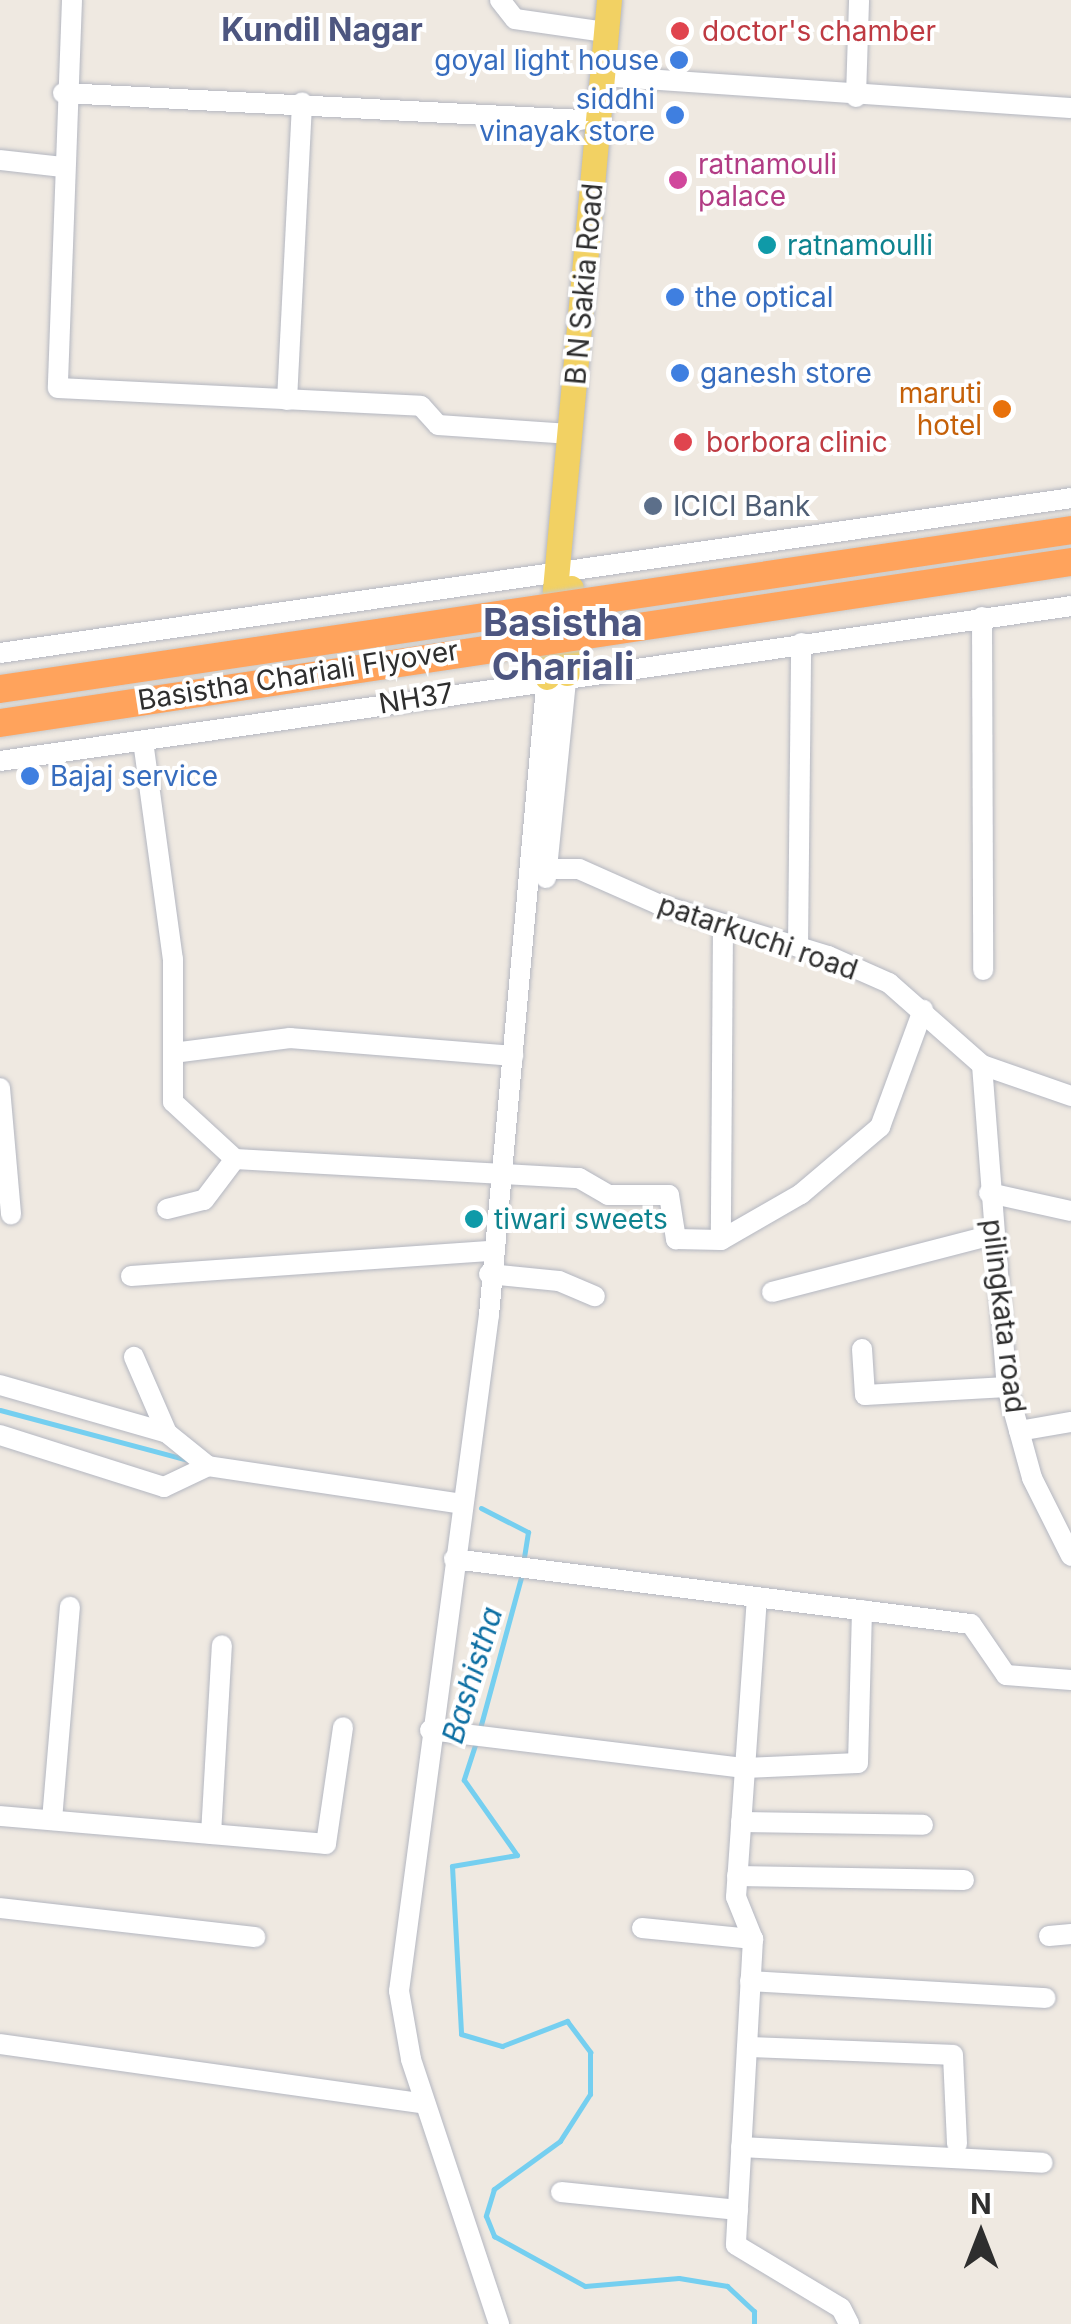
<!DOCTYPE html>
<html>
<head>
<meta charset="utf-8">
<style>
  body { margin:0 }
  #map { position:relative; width:1071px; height:2324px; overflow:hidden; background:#efe9e1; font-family:Inter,sans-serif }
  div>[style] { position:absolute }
  .stream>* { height:5px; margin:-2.5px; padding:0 2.5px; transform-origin:2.5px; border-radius:2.5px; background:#75cff0 }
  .roads { filter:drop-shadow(0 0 2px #b4b7c1) drop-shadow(0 0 2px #b4b7c1) }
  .minor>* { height:20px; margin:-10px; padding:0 10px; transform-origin:10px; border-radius:10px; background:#fff }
  .major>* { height:25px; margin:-12.5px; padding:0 12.5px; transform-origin:12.5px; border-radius:12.5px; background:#f2d163 }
  .bridges { filter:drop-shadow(0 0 2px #c9c9c9) drop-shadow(0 0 2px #c9c9c9) }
  .highway-bridge>* { height:28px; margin:-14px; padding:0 14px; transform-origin:14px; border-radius:14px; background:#ffa35c }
  .dots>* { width:28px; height:28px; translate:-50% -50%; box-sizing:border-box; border:5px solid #fff; border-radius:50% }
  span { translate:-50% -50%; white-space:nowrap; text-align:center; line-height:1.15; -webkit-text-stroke:8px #fff; paint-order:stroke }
  .health-label { font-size:28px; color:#be3a42 }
  .left { translate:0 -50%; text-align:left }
  .shop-label { font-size:28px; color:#366cbe }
  .right { translate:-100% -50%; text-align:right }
  .hotel-label { font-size:28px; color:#b23c85 }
  .culture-label { font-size:28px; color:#0d838f }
  .street-label { font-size:28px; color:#2e2e2e }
  .food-label { font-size:28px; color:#c56008 }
  .service-label { font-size:28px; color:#4e5e75 }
  .water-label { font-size:30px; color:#0d6fa3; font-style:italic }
  .quarter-label { font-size:32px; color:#4d5680; font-weight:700 }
  .district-label { font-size:38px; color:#4d5680; font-weight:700 }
  .north { position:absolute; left:931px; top:2184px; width:100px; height:100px; -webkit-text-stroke:8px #fff; paint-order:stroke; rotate:0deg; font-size:28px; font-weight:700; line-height:40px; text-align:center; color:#2e2e2e }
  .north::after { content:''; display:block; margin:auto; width:35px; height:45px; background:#2e2e2e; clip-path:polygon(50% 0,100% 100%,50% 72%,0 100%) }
</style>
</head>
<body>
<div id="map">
  <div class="stream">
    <i style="left:0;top:1410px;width:195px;rotate:14.9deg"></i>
    <i style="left:481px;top:1508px;width:53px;rotate:27.1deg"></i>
    <i style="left:528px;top:1532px;width:31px;rotate:99deg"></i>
    <i style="left:479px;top:1732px;width:164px;rotate:-74.8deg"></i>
    <i style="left:476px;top:1742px;width:40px;rotate:108deg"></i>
    <i style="left:464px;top:1780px;width:92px;rotate:54.8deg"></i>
    <i style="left:517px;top:1855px;width:66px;rotate:170.4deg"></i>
    <i style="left:452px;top:1866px;width:168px;rotate:86.9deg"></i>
    <i style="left:461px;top:2034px;width:43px;rotate:16.3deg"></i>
    <i style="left:502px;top:2046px;width:70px;rotate:-21deg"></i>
    <i style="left:567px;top:2021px;width:39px;rotate:53deg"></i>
    <i style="left:590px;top:2052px;width:42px;rotate:90deg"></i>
    <i style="left:590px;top:2094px;width:56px;rotate:122.6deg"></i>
    <i style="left:560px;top:2141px;width:82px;rotate:144deg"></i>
    <i style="left:494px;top:2189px;width:28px;rotate:107deg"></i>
    <i style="left:486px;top:2216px;width:22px;rotate:68deg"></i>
    <i style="left:494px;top:2236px;width:104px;rotate:28.8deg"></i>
    <i style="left:585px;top:2286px;width:94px;rotate:-4.9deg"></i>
    <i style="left:679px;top:2278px;width:49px;rotate:9.5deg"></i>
    <i style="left:727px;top:2286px;width:37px;rotate:43deg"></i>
    <i style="left:754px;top:2311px;width:13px;rotate:90deg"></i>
  </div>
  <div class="roads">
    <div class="minor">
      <i style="left:72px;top:0;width:388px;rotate:92.1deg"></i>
      <i style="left:58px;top:388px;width:363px;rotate:2.8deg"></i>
      <i style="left:421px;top:406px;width:25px;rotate:48deg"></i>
      <i style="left:438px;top:425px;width:133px;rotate:3.9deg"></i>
      <i style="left:500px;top:0;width:24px;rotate:52deg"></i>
      <i style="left:515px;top:19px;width:91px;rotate:8.2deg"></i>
      <i style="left:615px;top:77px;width:457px;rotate:3.9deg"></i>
      <i style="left:63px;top:93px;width:519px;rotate:2.98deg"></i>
      <i style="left:856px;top:97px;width:97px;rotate:-88.2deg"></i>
      <i style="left:0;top:160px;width:62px;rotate:6.4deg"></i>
      <i style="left:287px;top:400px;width:298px;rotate:-87.1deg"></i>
      <i style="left:982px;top:617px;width:353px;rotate:89.8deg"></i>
      <i style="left:0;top:653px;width:1082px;rotate:-8.23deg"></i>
      <i style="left:143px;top:741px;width:220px;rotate:82.2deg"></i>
      <i style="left:173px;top:959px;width:143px;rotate:90deg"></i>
      <i style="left:173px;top:1102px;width:84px;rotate:42.6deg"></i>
      <i style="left:235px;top:1159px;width:345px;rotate:3.2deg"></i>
      <i style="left:579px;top:1178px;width:34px;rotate:30deg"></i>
      <i style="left:608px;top:1195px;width:61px"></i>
      <i style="left:669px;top:1195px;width:45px;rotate:81deg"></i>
      <i style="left:676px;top:1239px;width:45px;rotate:1.3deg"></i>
      <i style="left:0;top:761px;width:1082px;rotate:-8.23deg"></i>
      <i style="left:535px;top:869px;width:44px"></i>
      <i style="left:579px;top:869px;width:86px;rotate:23.9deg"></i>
      <i style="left:658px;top:904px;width:178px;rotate:17deg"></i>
      <i style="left:828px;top:956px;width:67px;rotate:23.9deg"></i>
      <i style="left:889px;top:983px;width:124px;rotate:41.4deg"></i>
      <i style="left:982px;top:1065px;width:94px;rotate:19.2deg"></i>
      <i style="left:546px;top:878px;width:206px;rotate:-84.2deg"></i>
      <i style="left:723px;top:924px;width:316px;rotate:90.4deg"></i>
      <i style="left:721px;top:1240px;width:92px;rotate:-29.9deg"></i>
      <i style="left:801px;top:1194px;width:104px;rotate:-40.3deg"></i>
      <i style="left:880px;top:1127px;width:125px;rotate:-69.8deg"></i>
      <i style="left:798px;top:947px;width:304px;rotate:-89.4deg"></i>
      <i style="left:173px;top:1053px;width:118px;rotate:-7.3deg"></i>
      <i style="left:290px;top:1038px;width:224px;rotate:4.6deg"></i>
      <i style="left:982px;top:1065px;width:323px;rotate:85.6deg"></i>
      <i style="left:1007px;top:1387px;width:94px;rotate:74.6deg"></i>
      <i style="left:1032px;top:1478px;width:87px;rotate:63.4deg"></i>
      <i style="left:0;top:1088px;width:127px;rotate:85deg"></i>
      <i style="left:989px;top:1193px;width:84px;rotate:12.4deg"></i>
      <i style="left:167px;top:1209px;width:38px;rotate:-14deg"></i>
      <i style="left:204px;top:1200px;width:51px;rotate:-52.9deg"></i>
      <i style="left:489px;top:1274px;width:70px;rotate:5.7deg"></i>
      <i style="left:559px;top:1281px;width:39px;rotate:23deg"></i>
      <i style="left:131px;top:1276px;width:362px;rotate:-4deg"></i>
      <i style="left:772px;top:1292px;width:228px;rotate:-14.5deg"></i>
      <i style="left:862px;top:1349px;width:46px;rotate:86.3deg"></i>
      <i style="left:865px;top:1395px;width:142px;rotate:-3.2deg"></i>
      <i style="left:0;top:1385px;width:174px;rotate:16deg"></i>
      <i style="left:1019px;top:1431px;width:53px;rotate:-9.8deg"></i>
      <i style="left:0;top:1435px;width:172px;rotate:17.6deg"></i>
      <i style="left:164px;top:1487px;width:49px;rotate:-25.5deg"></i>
      <i style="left:208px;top:1466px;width:53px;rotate:-141.2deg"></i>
      <i style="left:167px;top:1433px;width:83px;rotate:-113.5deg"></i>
      <i style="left:208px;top:1466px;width:257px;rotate:8.5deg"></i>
      <i style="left:454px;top:1559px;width:521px;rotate:7.17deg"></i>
      <i style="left:971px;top:1624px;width:62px;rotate:55.5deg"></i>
      <i style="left:1006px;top:1675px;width:65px;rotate:4.4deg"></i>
      <i style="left:757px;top:1597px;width:301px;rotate:94deg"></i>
      <i style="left:736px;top:1897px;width:45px;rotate:68deg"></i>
      <i style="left:753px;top:1939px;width:306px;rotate:93.2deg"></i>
      <i style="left:736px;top:2245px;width:122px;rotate:31deg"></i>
      <i style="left:841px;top:2308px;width:18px;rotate:63deg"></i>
      <i style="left:430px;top:1730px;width:317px;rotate:6.9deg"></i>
      <i style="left:745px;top:1768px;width:113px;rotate:-2.5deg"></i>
      <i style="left:858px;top:1763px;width:153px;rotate:-88.5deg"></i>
      <i style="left:0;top:1816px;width:327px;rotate:4.9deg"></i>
      <i style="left:326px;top:1844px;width:118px;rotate:-81.7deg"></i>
      <i style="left:52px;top:1820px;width:214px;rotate:-85.2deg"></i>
      <i style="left:741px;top:1822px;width:182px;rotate:0.9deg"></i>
      <i style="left:211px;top:1834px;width:189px;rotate:-86.7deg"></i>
      <i style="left:737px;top:1876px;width:227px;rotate:1deg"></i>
      <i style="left:0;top:1908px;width:257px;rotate:6.5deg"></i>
      <i style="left:642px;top:1928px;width:112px;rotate:5.7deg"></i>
      <i style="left:1049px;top:1936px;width:22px;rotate:-5deg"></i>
      <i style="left:750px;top:1981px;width:296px;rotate:3.3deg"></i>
      <i style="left:0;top:2044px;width:429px;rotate:8deg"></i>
      <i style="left:747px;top:2047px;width:206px;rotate:2.2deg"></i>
      <i style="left:953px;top:2055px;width:89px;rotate:87.4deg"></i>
      <i style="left:741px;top:2147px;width:302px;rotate:3deg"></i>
      <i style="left:561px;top:2192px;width:178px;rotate:5.8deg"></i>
      <i style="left:499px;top:2324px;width:279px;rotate:-108.4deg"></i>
      <i style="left:411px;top:2059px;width:69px;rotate:-100deg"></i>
      <i style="left:399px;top:1991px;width:682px;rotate:-82.42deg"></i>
      <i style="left:489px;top:1315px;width:641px;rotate:-84.81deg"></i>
    </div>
    <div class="major">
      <i style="left:567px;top:673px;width:85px;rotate:-87.3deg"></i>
      <i style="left:547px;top:677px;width:680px;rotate:-84.77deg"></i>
    </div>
  </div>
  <div class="bridges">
    <div class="highway-bridge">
      <i style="left:0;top:689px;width:1083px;rotate:-8.44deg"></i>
      <i style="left:0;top:723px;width:1083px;rotate:-8.55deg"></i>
    </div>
  </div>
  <div class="dots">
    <i style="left:680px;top:31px;background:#e0444e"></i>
    <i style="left:679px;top:60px;background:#3f7fe0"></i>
    <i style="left:675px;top:115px;background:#3f7fe0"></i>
    <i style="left:678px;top:180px;background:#d1479c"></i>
    <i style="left:767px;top:245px;background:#0f9aa8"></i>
    <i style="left:675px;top:297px;background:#3f7fe0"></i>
    <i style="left:680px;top:373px;background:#3f7fe0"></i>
    <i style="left:1002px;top:409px;background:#e8710a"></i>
    <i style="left:683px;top:442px;background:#e0444e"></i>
    <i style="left:653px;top:506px;background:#5c6f8a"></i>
    <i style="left:30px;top:776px;background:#3f7fe0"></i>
    <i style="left:474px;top:1219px;background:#0f9aa8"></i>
  </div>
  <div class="health-label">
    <span class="left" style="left:702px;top:31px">doctor's chamber</span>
    <span class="left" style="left:706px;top:442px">borbora clinic</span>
  </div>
  <div class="shop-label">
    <span class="right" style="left:659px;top:60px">goyal light house</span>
    <span class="right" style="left:655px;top:115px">siddhi<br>vinayak store</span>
    <span class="left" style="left:695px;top:297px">the optical</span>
    <span class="left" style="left:700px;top:373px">ganesh store</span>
    <span class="left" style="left:50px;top:776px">Bajaj service</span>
  </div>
  <div class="hotel-label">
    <span class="left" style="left:698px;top:180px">ratnamouli<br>palace</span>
  </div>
  <div class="culture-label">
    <span class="left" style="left:787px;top:245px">ratnamoulli</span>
    <span class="left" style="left:494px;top:1219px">tiwari sweets</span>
  </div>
  <div class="street-label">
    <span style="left:584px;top:284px;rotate:-85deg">B N Sakia Road</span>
    <span style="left:298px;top:675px;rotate:-9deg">Basistha Chariali Flyover</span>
    <span style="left:416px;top:698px;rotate:-9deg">NH37</span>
    <span style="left:758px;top:937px;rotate:19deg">patarkuchi road</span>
    <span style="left:1004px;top:1316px;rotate:83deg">pilingkata road</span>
  </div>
  <div class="food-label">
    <span class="right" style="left:982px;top:409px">maruti<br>hotel</span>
  </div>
  <div class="service-label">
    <span class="left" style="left:673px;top:506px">ICICI Bank</span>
  </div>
  <div class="water-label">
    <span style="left:472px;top:1675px;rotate:-73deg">Bashistha</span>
  </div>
  <div class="quarter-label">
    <span style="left:322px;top:30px">Kundil Nagar</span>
  </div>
  <div class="district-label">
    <span style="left:563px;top:645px">Basistha<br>Chariali</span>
  </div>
  <div class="north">N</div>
</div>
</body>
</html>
